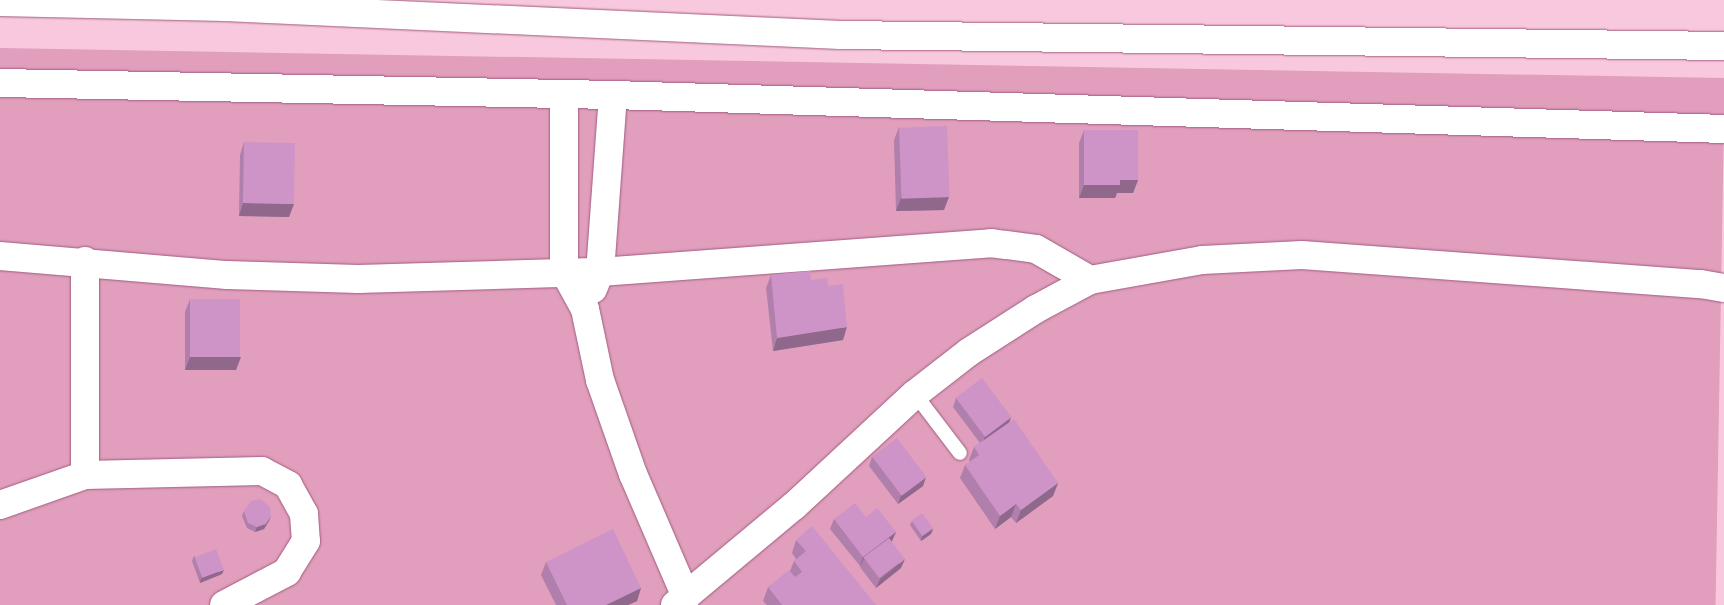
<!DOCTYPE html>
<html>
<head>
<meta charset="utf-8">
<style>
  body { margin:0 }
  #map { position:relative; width:1724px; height:605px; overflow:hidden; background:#f8c9de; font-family:Quicksand,sans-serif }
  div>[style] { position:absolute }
  .green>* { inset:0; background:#e19ebd; transform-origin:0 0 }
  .roads { filter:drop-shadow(0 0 1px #a15d7f) drop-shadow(0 0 1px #a15d7f) }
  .service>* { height:14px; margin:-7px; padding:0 7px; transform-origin:7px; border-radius:7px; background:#fff }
  .minor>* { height:28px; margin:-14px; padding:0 14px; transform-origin:14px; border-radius:14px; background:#fff }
  .wall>* { inset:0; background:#b17fac }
  .shaded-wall>* { inset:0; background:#90688c }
  .building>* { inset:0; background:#ce94c8; transform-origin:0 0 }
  span { translate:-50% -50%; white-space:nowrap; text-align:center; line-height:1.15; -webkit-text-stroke:4px #f8c9de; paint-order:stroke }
</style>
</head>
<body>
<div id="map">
  <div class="green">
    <i style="left:0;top:48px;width:1725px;height:557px;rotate:1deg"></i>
  </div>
  <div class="roads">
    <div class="service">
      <i style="left:915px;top:394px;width:74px;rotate:52.7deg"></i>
    </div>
    <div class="minor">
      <i style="left:0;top:2px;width:225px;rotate:1.3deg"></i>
      <i style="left:225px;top:7px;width:616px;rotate:2.61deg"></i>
      <i style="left:840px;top:35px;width:884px;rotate:0.71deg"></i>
      <i style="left:0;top:83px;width:613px;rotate:1.12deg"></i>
      <i style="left:613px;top:95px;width:1112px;rotate:1.75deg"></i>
      <i style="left:564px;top:95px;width:176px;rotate:90deg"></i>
      <i style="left:564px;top:271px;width:43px;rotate:61.1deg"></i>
      <i style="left:585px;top:309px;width:73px;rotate:78.1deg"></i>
      <i style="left:600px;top:380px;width:100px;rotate:70.7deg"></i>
      <i style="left:633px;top:474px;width:134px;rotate:66.7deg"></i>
      <i style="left:0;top:256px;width:228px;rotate:4.8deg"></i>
      <i style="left:227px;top:275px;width:131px;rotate:1.7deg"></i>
      <i style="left:358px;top:279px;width:242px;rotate:-1.7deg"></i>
      <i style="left:600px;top:272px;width:392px;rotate:-4.2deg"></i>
      <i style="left:991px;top:243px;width:45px;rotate:7.6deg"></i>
      <i style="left:1036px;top:249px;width:62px;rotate:29.9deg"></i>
      <i style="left:85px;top:261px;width:214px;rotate:90deg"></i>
      <i style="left:593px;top:289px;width:18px;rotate:-68deg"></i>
      <i style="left:600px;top:272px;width:177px;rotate:-85.8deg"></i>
      <i style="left:0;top:505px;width:90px;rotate:-19.4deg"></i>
      <i style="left:85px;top:475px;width:177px;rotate:-1.3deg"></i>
      <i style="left:262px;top:471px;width:30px;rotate:28deg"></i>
      <i style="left:288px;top:485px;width:33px;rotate:61deg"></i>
      <i style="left:304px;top:514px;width:27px;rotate:86deg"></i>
      <i style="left:306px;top:541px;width:36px;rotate:122deg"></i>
      <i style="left:287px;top:572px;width:71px;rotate:152.4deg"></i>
      <i style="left:675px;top:605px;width:155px;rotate:-39.8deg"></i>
      <i style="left:794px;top:506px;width:165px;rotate:-42.8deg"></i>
      <i style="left:915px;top:394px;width:68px;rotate:-37.9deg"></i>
      <i style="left:969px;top:352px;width:80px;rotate:-32.7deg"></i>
      <i style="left:1036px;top:309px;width:61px;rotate:-28.2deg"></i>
      <i style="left:1090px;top:280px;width:114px;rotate:-10.1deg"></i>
      <i style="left:1202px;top:260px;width:100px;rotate:-2.9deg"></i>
      <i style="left:1302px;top:255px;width:400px;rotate:4.2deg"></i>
      <i style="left:1701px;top:284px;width:23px;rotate:10deg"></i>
    </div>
  </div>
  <div class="wall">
    <i style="clip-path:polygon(899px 127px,944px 210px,896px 211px,894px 140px)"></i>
    <i style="clip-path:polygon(1084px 130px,1138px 180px,1133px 193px,1117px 193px,1115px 198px,1079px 198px,1079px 143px)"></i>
    <i style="clip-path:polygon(244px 142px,289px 217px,239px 216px,240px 155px)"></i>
    <i style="clip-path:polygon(771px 275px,811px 280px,828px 286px,843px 340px,773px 351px,766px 288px)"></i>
    <i style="clip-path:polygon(190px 299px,236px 370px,185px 370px,185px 312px)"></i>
    <i style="clip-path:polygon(956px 398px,1011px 417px,1009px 423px,1058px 483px,1053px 496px,1016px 523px,1011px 517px,995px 529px,960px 478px,965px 465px,970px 462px,969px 460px,974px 447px,980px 443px,953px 407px)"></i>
    <i style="clip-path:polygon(872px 457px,926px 477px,923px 486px,898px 504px,869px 466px)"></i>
    <i style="clip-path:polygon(244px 511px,269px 521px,264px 529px,255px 532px,247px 528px,242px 516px)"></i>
    <i style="clip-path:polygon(866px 517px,896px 532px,892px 541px,891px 542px,901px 568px,876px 588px,860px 567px,861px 565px,860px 566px,830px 529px,834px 519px)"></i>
    <i style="clip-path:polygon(912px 521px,933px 529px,931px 534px,921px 541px,910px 525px)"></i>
    <i style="clip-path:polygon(796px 540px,876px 605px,767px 605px,763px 601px,768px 587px,790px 571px,794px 561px,796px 559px,792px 553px)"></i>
    <i style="clip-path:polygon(194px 556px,222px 574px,200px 583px,192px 561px)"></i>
    <i style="clip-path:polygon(546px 562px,641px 588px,637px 601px,628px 605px,556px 605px,541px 575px)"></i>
  </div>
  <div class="shaded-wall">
    <i style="clip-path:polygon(1120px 180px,1138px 180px,1133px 193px,1117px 193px,1115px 198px,1079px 198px,1084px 185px)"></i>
    <i style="clip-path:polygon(949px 197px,944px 210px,896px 211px,901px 198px)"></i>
    <i style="clip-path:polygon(243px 203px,294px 204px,289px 217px,239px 216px)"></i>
    <i style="clip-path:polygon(847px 327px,843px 340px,773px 351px,777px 338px)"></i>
    <i style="clip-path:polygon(190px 357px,241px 357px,236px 370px,185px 370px)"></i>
    <i style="clip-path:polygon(1011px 417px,1008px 426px,982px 446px,985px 436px)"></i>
    <i style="clip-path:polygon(926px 477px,923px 486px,898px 504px,901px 495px)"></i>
    <i style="clip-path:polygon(1058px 483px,1053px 496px,1016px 523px,1021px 510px)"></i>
    <i style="clip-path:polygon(1016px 504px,1011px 517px,995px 529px,1000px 516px)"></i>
    <i style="clip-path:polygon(271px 516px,269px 521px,264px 529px,255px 532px,257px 527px)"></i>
    <i style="clip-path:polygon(933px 529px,931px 534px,921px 541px,922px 536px)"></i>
    <i style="clip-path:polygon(896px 532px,892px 541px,866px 561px,864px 558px,861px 565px,860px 566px,863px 557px)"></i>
    <i style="clip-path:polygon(905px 559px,901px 568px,876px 588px,880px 579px)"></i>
    <i style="clip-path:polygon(224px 570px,222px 574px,200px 583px,201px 578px)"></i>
    <i style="clip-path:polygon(641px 588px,637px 601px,628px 605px,606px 605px)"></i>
  </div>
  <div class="building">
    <i style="left:947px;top:126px;width:71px;height:48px;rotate:88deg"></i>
    <i style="clip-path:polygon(1084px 130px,1138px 130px,1138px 180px,1120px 180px,1120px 185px,1084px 185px)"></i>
    <i style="left:244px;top:142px;width:51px;height:61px;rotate:1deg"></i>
    <i style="clip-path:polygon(810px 271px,811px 280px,827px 278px,828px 286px,843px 284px,847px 327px,777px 338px,771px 275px)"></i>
    <i style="left:190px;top:299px;width:50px;height:58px"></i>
    <i style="left:982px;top:378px;width:49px;height:33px;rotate:53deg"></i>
    <i style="clip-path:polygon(1014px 419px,1058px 483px,1021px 510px,1016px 504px,1000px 516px,965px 465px,979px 455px,974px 447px)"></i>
    <i style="left:897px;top:438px;width:49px;height:31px;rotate:53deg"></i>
    <i style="clip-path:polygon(260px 499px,270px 507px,271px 516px,266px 524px,257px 527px,248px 523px,244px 511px,251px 501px)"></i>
    <i style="clip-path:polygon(855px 503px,866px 517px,877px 508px,896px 532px,863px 557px,834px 519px)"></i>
    <i style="left:922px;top:513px;width:19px;height:13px;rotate:55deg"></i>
    <i style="clip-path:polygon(812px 526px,876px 605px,782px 605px,768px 587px,789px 570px,795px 577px,802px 572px,794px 561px,806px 551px,796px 540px)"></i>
    <i style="clip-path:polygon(613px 529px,641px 588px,606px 605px,567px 605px,546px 562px)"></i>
    <i style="left:889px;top:538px;width:26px;height:32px;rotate:53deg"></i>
    <i style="left:216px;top:549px;width:22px;height:23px;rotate:69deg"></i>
  </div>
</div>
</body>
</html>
